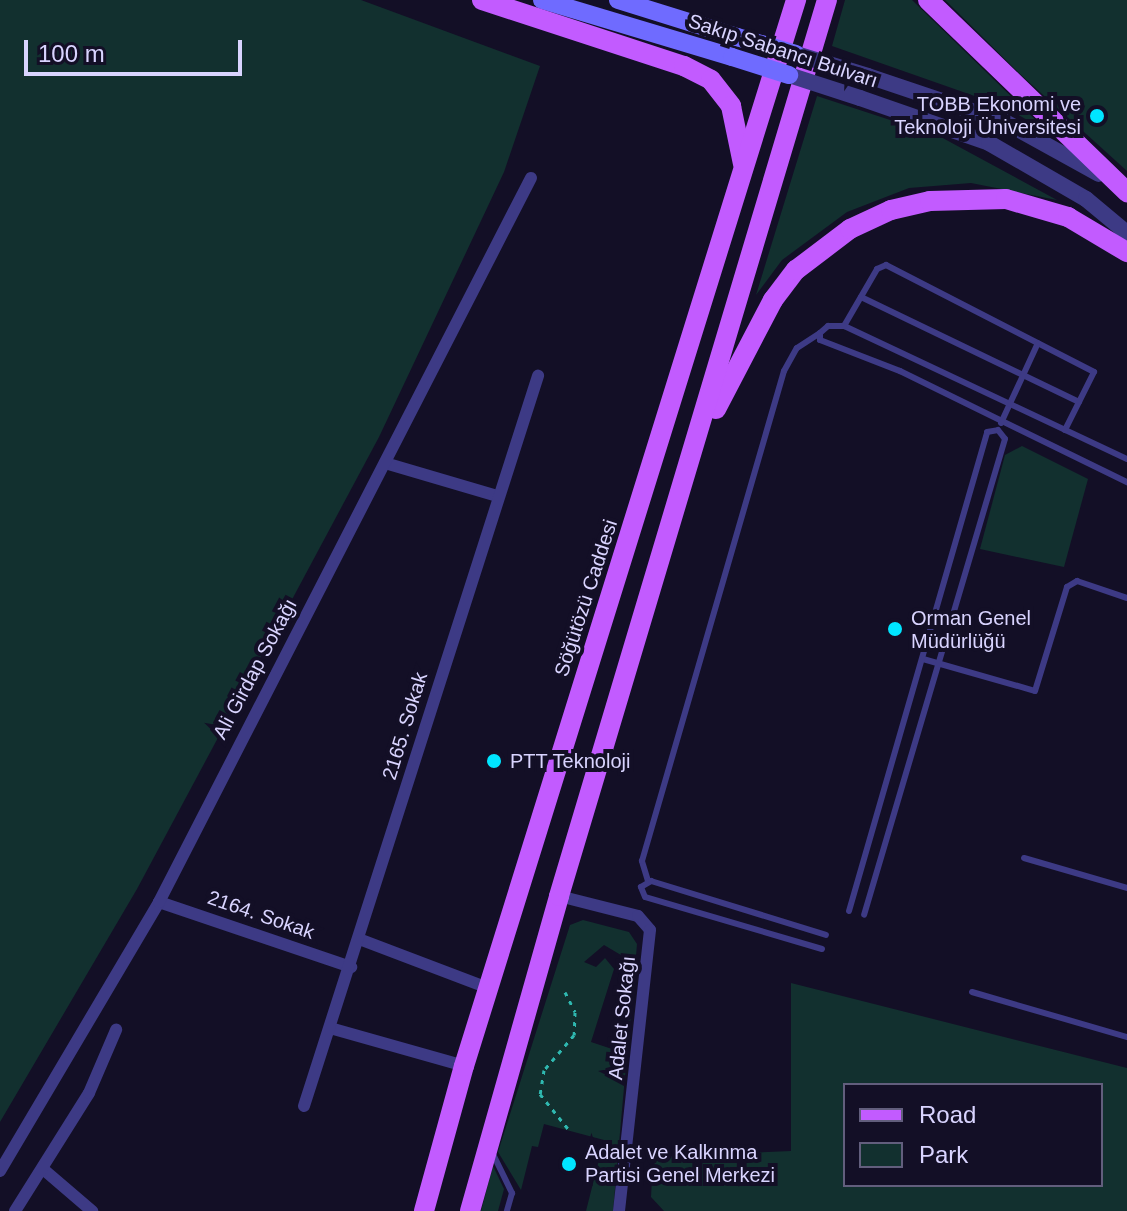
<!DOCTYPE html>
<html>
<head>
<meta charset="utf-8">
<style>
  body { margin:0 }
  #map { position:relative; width:1127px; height:1211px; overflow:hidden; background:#130f26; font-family:Arial,sans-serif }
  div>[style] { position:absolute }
  .green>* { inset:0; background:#12302f }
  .path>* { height:3px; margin-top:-1.5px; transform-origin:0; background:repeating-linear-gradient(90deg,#2fb8b0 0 4px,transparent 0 10px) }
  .service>* { height:6px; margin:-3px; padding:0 3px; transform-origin:3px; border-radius:3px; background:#3d3a85 }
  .minor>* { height:12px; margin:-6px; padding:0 6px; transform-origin:6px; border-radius:6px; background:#3d3a85 }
  .tertiary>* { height:16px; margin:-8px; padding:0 8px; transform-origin:8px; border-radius:8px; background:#3d3a85 }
  .secondary>* { height:18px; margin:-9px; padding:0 9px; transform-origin:9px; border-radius:9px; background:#6f6bff }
  .primary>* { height:20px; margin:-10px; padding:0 10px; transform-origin:10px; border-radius:10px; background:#c25bff }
  .tertiary-bridge>* { height:16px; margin:-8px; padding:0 8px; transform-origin:8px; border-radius:8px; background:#3d3a85 }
  .secondary-bridge>* { height:18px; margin:-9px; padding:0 9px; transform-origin:9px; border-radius:9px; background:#6f6bff }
  .dots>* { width:22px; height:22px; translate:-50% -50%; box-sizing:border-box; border:4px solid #130f26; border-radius:50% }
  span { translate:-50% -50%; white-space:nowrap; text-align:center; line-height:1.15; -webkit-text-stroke:8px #130f26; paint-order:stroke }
  .street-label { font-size:20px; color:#d9d4ff }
  .poi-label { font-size:20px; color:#d9d4ff }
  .right { translate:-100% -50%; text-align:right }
  .left { translate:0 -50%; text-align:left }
  .legend { position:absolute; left:843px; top:1083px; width:260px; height:104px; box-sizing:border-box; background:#130f26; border:2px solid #625e7d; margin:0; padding:10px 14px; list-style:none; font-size:24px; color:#d9d4ff }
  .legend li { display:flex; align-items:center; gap:16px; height:40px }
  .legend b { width:40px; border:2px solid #625e7d }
  .scale { position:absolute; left:24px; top:40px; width:218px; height:36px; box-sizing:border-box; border:4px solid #d9d4ff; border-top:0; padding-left:10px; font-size:24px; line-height:28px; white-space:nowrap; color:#d9d4ff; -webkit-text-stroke:6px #130f26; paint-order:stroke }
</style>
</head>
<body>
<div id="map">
  <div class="green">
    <i style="clip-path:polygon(0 0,361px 0,540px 66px,504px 172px,379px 437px,137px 889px,0 1122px)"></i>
    <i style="clip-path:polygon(845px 0,912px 0,1048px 132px,1003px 106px,832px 46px)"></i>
    <i style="clip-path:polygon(945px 0,1127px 0,1127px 171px,1020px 74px)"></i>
    <i style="clip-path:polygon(817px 96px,939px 136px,1057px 200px,971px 183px,909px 188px,847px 212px,782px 260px,756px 295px)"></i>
    <i style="clip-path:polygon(1022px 446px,1088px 479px,1064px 567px,980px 549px,1005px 455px)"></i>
    <i style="clip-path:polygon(583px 920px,629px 932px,637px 944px,629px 1039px,612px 1027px,629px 974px,626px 958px,604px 945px,584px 962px,596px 967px,605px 958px,614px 969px,591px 1042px,627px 1054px,613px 1211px,586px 1211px,604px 1140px,544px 1124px,538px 1147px,532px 1146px,521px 1190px,498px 1152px,570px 925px)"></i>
    <i style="clip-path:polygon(evenodd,791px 983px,1127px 1068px,1127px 1211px,664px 1211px,651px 1197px,653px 1157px,791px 1151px,791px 983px,845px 1085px,1101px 1085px,1101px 1185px,845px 1185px,845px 1085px)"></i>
    <i style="clip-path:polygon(493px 1166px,504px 1189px,498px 1211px,481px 1211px)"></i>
  </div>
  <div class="path">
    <i style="left:565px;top:992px;width:22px;rotate:63deg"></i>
    <i style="left:575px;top:1012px;width:23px;rotate:92deg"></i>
    <i style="left:574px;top:1035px;width:46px;rotate:130.6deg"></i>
    <i style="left:544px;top:1070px;width:24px;rotate:99deg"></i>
    <i style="left:540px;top:1094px;width:46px;rotate:51.1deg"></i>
  </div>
  <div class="service">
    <i style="left:861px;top:297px;width:242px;rotate:25.7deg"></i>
    <i style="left:844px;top:326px;width:66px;rotate:-59.9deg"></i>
    <i style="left:877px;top:269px;width:10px;rotate:-24deg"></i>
    <i style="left:886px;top:265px;width:234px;rotate:27.2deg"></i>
    <i style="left:1094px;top:372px;width:65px;rotate:116.6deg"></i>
    <i style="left:1001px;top:423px;width:88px;rotate:-65.2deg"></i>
    <i style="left:1127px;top:459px;width:313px;rotate:-154.8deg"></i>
    <i style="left:844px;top:326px;width:16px;rotate:180deg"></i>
    <i style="left:828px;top:326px;width:11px;rotate:139deg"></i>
    <i style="left:820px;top:333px;width:7px;rotate:90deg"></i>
    <i style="left:820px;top:340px;width:86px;rotate:21.2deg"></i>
    <i style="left:900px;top:371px;width:253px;rotate:26.1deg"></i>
    <i style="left:923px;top:659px;width:116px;rotate:15.9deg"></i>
    <i style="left:1035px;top:691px;width:109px;rotate:-72.9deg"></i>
    <i style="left:1067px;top:587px;width:12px;rotate:-31deg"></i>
    <i style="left:1077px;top:581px;width:53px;rotate:18.8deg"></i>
    <i style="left:1024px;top:858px;width:107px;rotate:16.2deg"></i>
    <i style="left:648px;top:881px;width:21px;rotate:-107deg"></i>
    <i style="left:642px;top:861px;width:510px;rotate:-73.84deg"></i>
    <i style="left:784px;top:371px;width:26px;rotate:-61deg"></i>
    <i style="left:797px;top:348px;width:27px;rotate:-33deg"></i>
    <i style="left:849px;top:911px;width:498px;rotate:-73.9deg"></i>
    <i style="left:987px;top:432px;width:11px;rotate:-10deg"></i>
    <i style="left:998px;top:430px;width:11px;rotate:52deg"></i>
    <i style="left:1005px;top:439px;width:496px;rotate:106.5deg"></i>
    <i style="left:822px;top:949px;width:184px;rotate:-163.6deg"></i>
    <i style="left:645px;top:897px;width:11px;rotate:-112deg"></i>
    <i style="left:641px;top:887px;width:12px;rotate:-31deg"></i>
    <i style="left:651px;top:881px;width:183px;rotate:17.1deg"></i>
    <i style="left:972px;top:992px;width:161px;rotate:16.2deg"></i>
    <i style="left:492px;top:1152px;width:46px;rotate:64deg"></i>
    <i style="left:512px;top:1193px;width:19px;rotate:106deg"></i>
  </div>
  <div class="minor">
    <i style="left:385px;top:463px;width:117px;rotate:16.4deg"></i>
    <i style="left:559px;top:896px;width:81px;rotate:14.2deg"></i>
    <i style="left:638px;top:916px;width:18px;rotate:49deg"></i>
    <i style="left:650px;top:930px;width:283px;rotate:96.3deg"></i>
    <i style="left:159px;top:902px;width:203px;rotate:18.7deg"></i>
    <i style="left:359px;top:939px;width:138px;rotate:20.8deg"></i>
    <i style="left:330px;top:1028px;width:139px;rotate:15.8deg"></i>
    <i style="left:304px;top:1106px;width:767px;rotate:-72.23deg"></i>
    <i style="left:43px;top:1169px;width:65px;rotate:40.6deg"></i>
    <i style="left:0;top:1171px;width:312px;rotate:-59.4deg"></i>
    <i style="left:159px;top:902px;width:814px;rotate:-62.81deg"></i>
    <i style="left:15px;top:1211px;width:139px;rotate:-57.9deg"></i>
    <i style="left:89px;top:1093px;width:69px;rotate:-66.8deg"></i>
  </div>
  <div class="tertiary">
    <i style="left:868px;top:76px;width:145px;rotate:18.6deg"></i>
    <i style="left:1005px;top:122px;width:107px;rotate:29deg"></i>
    <i style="left:860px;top:98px;width:137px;rotate:19.2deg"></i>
    <i style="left:989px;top:143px;width:112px;rotate:30deg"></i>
    <i style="left:1086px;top:199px;width:53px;rotate:39.7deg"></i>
  </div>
  <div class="secondary">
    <i style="left:542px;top:0;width:198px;rotate:16.7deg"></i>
    <i style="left:618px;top:0;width:125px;rotate:17.3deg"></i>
  </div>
  <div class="primary">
    <i style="left:482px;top:0;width:213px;rotate:18.1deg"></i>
    <i style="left:684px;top:66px;width:30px;rotate:27deg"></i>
    <i style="left:711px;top:80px;width:33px;rotate:52deg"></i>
    <i style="left:731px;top:106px;width:59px;rotate:78.3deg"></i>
    <i style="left:928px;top:0;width:277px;rotate:44deg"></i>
    <i style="left:716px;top:409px;width:123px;rotate:-62.4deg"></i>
    <i style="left:773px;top:300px;width:38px;rotate:-53deg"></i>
    <i style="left:796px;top:270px;width:68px;rotate:-37.2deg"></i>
    <i style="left:850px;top:229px;width:45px;rotate:-24.9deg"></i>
    <i style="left:891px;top:210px;width:40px;rotate:-13deg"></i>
    <i style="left:930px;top:201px;width:76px;rotate:-1.5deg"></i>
    <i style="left:1006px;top:199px;width:65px;rotate:16.2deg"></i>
    <i style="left:1068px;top:217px;width:69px;rotate:30.7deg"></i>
    <i style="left:424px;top:1211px;width:150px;rotate:-74.6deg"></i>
    <i style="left:464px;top:1066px;width:1117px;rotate:-72.7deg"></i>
    <i style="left:470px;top:1211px;width:327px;rotate:-74.2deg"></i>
    <i style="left:559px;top:896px;width:935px;rotate:-73.35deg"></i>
  </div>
  <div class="tertiary-bridge">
    <i style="left:796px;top:54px;width:75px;rotate:17deg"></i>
    <i style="left:789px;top:75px;width:75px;rotate:17.9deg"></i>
  </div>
  <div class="secondary-bridge">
    <i style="left:737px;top:37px;width:61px;rotate:16.1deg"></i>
    <i style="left:732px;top:57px;width:60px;rotate:17.5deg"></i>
  </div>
  <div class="dots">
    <i style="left:1097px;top:116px;background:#00e5ff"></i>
    <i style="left:895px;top:629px;background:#00e5ff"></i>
    <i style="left:494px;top:761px;background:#00e5ff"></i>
    <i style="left:569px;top:1164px;background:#00e5ff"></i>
  </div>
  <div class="street-label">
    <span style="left:783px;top:51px;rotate:18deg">Sakıp Sabancı Bulvarı</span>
    <span style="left:586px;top:598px;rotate:-72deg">Söğütözü Caddesi</span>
    <span style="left:255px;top:669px;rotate:-62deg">Ali Girdap Sokağı</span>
    <span style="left:405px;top:726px;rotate:-73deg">2165. Sokak</span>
    <span style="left:261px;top:915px;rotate:19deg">2164. Sokak</span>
    <span style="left:622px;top:1018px;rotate:-84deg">Adalet Sokağı</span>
  </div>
  <div class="poi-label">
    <span class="right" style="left:1081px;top:116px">TOBB Ekonomi ve<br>Teknoloji Üniversitesi</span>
    <span class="left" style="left:911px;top:630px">Orman Genel<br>Müdürlüğü</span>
    <span class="left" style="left:510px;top:761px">PTT Teknoloji</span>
    <span class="left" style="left:585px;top:1164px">Adalet ve Kalkınma<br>Partisi Genel Merkezi</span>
  </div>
  <ul class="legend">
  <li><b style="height:10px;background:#c25bff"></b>Road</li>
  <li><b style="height:22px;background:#12302f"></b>Park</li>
  </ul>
  <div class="scale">100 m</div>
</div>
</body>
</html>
